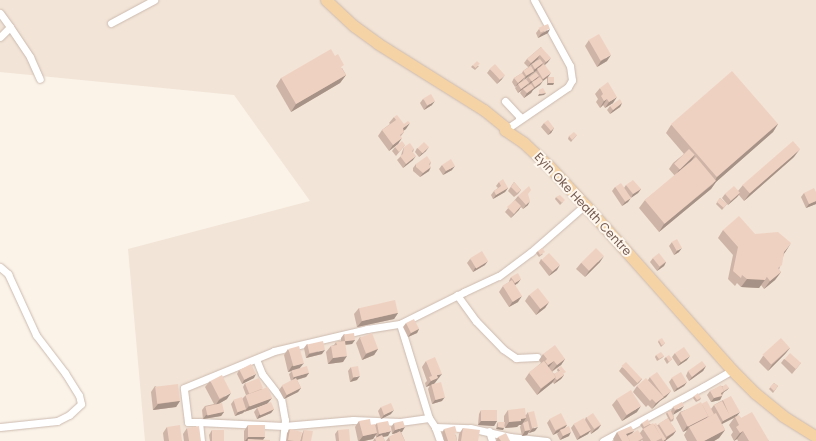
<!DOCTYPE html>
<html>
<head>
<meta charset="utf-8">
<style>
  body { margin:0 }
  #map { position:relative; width:816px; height:441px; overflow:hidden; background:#fbf3e8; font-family:Poppins,sans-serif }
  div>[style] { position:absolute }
  .residential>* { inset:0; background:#f2e4d7 }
  .roads { filter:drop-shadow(0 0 1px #ccbaaf) drop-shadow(0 0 1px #ccbaaf) }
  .street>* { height:7px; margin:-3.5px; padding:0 3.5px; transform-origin:3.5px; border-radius:3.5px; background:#fff }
  .primary>* { height:11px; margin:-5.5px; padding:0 5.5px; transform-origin:5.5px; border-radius:5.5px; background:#f5d3a5 }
  .wall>* { inset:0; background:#ceb4a6 }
  .shaded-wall>* { inset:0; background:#a79287 }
  .building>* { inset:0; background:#efd1c1; transform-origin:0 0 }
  span { translate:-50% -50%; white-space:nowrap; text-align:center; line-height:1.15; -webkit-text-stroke:4px #fef7ee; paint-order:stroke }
  .street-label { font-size:12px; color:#74594e }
</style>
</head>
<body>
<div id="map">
  <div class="residential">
    <i style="clip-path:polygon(0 0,816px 0,816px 441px,145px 441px,128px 249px,310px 201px,234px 95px,0 72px)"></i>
  </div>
  <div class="roads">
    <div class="street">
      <i style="left:0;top:13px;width:17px;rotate:54deg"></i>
      <i style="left:10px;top:27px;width:14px;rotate:135deg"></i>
      <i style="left:111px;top:23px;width:49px;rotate:-28.1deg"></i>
      <i style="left:10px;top:27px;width:36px;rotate:56deg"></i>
      <i style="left:30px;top:57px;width:24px;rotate:66deg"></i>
      <i style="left:505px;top:101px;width:21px;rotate:47deg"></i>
      <i style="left:519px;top:116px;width:3px;rotate:90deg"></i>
      <i style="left:505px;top:130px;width:76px;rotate:-34.3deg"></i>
      <i style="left:568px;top:87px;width:8px;rotate:-60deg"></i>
      <i style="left:572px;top:80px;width:14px;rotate:-98deg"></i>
      <i style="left:570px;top:66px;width:75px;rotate:-118.6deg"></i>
      <i style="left:0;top:267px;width:11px;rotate:41deg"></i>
      <i style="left:8px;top:274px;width:67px;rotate:65.3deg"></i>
      <i style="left:36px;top:335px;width:48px;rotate:52.7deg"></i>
      <i style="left:65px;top:373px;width:26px;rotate:58deg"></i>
      <i style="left:79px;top:395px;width:9px;rotate:77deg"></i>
      <i style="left:81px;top:404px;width:16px;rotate:137deg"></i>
      <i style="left:69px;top:415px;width:13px;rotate:153deg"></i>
      <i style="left:57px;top:421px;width:57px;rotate:174deg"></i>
      <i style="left:457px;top:295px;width:32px;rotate:54deg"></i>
      <i style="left:476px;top:321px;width:39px;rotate:46deg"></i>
      <i style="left:503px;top:349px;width:16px;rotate:35deg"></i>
      <i style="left:516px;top:358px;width:21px;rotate:-3deg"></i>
      <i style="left:400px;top:324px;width:98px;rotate:72.9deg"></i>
      <i style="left:429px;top:418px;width:11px;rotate:56deg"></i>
      <i style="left:435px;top:427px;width:15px;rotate:70deg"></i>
      <i style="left:256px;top:359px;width:16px;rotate:68deg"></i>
      <i style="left:262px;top:374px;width:31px;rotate:52deg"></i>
      <i style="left:281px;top:398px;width:22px;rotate:80deg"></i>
      <i style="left:285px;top:420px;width:21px;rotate:95deg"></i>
      <i style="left:199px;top:422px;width:85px;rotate:2.7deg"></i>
      <i style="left:284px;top:426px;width:69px;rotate:-5deg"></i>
      <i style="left:353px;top:420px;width:47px;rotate:2.4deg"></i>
      <i style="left:400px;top:422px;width:29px;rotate:-8deg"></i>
      <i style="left:435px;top:427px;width:35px;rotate:2deg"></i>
      <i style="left:470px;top:428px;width:41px;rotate:12.7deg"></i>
      <i style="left:510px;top:437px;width:37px;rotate:6deg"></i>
      <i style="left:489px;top:431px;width:10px;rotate:73deg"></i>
      <i style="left:201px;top:441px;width:19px;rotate:-96deg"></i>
      <i style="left:199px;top:422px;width:11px;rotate:180deg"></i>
      <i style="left:188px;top:422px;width:34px;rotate:-97deg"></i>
      <i style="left:184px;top:388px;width:97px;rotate:-22.3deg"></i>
      <i style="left:274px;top:351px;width:96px;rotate:-13.3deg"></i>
      <i style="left:367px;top:329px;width:33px;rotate:-9deg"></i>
      <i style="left:400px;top:324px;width:72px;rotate:-26.6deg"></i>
      <i style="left:464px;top:292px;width:38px;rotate:-25deg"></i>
      <i style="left:499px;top:276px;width:40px;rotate:-37deg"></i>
      <i style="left:531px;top:252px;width:72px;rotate:-41deg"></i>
      <i style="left:603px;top:441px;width:114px;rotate:-28.4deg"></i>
      <i style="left:703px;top:387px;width:34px;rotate:-30deg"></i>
    </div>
    <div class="primary">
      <i style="left:326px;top:0;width:38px;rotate:43deg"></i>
      <i style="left:354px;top:26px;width:29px;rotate:36deg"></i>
      <i style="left:377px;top:43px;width:126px;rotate:32.1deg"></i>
      <i style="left:484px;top:110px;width:27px;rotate:39deg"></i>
      <i style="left:505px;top:127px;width:3px;rotate:90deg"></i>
      <i style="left:505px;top:130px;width:23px;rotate:34deg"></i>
      <i style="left:524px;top:143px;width:34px;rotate:43deg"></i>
      <i style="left:549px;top:166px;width:53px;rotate:47.3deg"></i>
      <i style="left:585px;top:205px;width:221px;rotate:48.3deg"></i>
      <i style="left:732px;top:370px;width:33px;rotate:45deg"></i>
      <i style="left:755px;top:393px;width:36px;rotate:39deg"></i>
      <i style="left:783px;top:416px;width:39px;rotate:32deg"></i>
    </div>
  </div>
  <div class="wall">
    <i style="clip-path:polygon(539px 29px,548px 33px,538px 38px,536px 33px)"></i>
    <i style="clip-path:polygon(589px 40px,607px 61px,597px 67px,585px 46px)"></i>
    <i style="clip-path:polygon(evenodd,541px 47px,548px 62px,545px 65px,548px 77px,554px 83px,553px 85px,547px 85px,547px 78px,543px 81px,540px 85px,533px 90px,531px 93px,524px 98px,520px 93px,522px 90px,518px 93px,515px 88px,518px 84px,515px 87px,512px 82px,514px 78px,522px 73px,523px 71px,530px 66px,532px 64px,538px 60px,537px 60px,528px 67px,524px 63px,527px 59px,541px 47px,536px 70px,535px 72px,528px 77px,526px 79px,522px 81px,536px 70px)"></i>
    <i style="clip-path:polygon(473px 65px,479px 66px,475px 70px,471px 67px)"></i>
    <i style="clip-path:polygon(342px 68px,346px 75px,340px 83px,291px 112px,276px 86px,281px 78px)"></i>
    <i style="clip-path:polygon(490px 69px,502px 79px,497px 84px,487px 73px)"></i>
    <i style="clip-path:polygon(600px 88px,613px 103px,605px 108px,603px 105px,600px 108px,596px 102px,598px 99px,595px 94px)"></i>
    <i style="clip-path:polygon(423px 99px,432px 105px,424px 110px,420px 103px)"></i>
    <i style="clip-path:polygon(622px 103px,620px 107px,610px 114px,607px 110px,610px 106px)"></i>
    <i style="clip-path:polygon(394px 117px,406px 129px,404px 130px,404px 132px,401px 136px,398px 144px,389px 151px,378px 136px,382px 130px,390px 124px,389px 123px)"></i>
    <i style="clip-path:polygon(544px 123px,554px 128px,551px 133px,548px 135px,541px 127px)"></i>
    <i style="clip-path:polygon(778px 124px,773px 132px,716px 182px,711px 189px,659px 232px,639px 208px,645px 200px,675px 176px,669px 169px,673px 163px,684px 154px,666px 133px,671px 125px)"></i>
    <i style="clip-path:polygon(577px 135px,571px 142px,568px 139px,569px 136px)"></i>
    <i style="clip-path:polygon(405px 145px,396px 156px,392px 151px,395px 147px)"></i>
    <i style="clip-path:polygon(404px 147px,414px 149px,413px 152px,413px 160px,403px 168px,397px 160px,401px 156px,402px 152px)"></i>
    <i style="clip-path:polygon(417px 148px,426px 151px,419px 157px,415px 152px)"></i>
    <i style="clip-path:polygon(794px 157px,744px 201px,739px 195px,737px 197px,728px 205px,722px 198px,725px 194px,738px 191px,743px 185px)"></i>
    <i style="clip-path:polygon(431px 162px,430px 165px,429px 171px,420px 177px,413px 171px,413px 168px,416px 164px)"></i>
    <i style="clip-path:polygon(442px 165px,452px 170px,443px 175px,439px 169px)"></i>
    <i style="clip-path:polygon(499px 182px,508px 188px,505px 192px,493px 199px,491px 195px,494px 191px,498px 188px,496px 186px)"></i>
    <i style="clip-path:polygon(514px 182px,521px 190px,518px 194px,514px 197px,508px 191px)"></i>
    <i style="clip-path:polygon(626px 185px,641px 189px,638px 193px,630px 198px,628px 202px,622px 206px,612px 191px,615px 187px,624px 188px)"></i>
    <i style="clip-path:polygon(816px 192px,816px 204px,806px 208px,801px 197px,804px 193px)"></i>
    <i style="clip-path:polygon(528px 194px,528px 205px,523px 209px,521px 207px,511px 218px,505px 212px,518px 196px)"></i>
    <i style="clip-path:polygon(556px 197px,563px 202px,560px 205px,555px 199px)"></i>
    <i style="clip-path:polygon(720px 198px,727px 204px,722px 210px,716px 204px)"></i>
    <i style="clip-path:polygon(723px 230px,755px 234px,786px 251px,784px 254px,779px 270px,781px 272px,775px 280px,764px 289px,761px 285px,759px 288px,741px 287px,737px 283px,735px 286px,728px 279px,733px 255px,718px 238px)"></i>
    <i style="clip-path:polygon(672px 242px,679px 252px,674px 255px,669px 246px)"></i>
    <i style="clip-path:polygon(538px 251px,543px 254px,539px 257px,536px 253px)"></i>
    <i style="clip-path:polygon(653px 258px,666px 262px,664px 266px,657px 271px,650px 262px)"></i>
    <i style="clip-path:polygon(470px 259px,485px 265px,473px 272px,467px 263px)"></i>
    <i style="clip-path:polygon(541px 259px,557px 270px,549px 276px,539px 263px)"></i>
    <i style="clip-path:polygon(600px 262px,585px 277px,576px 269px,581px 263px)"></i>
    <i style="clip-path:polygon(511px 277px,518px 283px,515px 285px,518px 302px,509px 307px,499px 292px,503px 286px,509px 282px,509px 281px)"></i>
    <i style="clip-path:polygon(529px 295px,549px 302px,545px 308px,536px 315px,525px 301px)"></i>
    <i style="clip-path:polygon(359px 308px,398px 313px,394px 319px,357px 327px,354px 314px)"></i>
    <i style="clip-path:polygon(406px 323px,419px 329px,417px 333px,408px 337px,403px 327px)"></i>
    <i style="clip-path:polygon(344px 334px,355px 340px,352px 344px,345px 345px,343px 362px,328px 364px,326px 352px,331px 346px,334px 345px,336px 342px,341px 341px,341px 338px)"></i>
    <i style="clip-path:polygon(360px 337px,378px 349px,374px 355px,362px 360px,356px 343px)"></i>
    <i style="clip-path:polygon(659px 340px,665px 343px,661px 347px,658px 342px)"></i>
    <i style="clip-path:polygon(307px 344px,322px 354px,306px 358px,304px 348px)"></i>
    <i style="clip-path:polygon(790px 348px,785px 354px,768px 371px,759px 362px,763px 356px)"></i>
    <i style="clip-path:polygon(288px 349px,300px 368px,309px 373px,306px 377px,297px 380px,301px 388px,298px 392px,284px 399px,279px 390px,282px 386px,291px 381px,289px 374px,292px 371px,288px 372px,284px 355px)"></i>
    <i style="clip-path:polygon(675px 353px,687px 360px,678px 366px,672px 357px)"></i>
    <i style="clip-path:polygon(543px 354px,565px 359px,561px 365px,552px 372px,554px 374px,558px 372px,557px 370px,558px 368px,564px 375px,561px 379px,554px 384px,553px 382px,537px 395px,525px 379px,529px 373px,541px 363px,539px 360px)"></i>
    <i style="clip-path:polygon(656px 355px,664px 356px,662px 358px,657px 361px,655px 357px)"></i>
    <i style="clip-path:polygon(666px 357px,672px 359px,667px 364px,664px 359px)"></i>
    <i style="clip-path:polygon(784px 359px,801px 363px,792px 374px,781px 363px)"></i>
    <i style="clip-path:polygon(426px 361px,437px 380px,434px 384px,442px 401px,432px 404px,428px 389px,430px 385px,426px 387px,425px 383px,427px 381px,422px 367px)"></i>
    <i style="clip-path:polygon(706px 366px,703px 371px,689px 381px,686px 376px,688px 371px)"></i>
    <i style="clip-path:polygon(351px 367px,357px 380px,350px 382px,348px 371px)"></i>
    <i style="clip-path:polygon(622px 367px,642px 379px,639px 383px,634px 387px,619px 371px)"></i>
    <i style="clip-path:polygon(239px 370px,254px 378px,242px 384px,237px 374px)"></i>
    <i style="clip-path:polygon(650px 377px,671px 391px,666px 397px,660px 401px,652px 409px,648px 405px,646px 407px,633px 392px,637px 386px,648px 380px)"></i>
    <i style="clip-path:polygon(672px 378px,687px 382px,684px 386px,674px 392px,669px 382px)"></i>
    <i style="clip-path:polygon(210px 381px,227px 399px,220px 403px,224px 412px,221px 416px,203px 419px,202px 410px,205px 406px,214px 404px,205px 387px)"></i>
    <i style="clip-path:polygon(245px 383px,262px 389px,272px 398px,267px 404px,244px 412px,243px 413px,235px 416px,231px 404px,234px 400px,242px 399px,246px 395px,243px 387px)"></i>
    <i style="clip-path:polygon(774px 383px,778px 386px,773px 393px,769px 389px)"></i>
    <i style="clip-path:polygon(155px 386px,180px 401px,176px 407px,153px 410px,151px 392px)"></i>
    <i style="clip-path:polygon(722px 386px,729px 388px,727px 390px,724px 392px,720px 400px,711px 402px,707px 395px,710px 391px)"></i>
    <i style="clip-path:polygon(694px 396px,701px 398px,700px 400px,696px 402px,693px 398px)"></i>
    <i style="clip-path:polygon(617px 399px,637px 412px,622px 421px,612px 405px)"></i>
    <i style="clip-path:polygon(723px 400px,737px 416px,741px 418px,769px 441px,738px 441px,737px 439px,734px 441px,731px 435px,733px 432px,729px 425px,734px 418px,722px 424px,725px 430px,719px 438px,714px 441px,687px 441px,684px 435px,687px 430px,683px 432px,676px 418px,680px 412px,702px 404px,711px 409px,714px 405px)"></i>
    <i style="clip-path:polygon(381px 407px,391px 414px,381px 419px,378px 411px)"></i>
    <i style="clip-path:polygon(673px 407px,681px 410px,673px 414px,674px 418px,673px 421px,670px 422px,676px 431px,673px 435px,665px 441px,643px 441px,642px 440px,641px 441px,614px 441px,613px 439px,617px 432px,634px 431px,632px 433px,640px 433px,643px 429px,640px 425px,642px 423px,658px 425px,659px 424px,668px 418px,666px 414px,667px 412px,671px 411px)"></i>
    <i style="clip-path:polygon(257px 408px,274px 409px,271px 413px,257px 419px,254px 412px)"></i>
    <i style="clip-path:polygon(481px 410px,497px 421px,494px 426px,478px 425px,479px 414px)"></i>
    <i style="clip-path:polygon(508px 410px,526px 415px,528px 412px,535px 431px,529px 433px,529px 432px,527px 435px,522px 436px,520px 427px,521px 425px,519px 425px,517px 427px,505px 428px,504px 426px,503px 430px,496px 429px,497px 424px,498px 422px,504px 422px,504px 416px)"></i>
    <i style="clip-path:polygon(586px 417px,601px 425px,598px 429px,591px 434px,590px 431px,588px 434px,577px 440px,571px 428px,574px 424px,585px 420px)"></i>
    <i style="clip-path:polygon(550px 419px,567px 425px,565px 428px,569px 436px,560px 440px,557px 434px,559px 432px,553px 435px,547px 423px)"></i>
    <i style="clip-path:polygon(359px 421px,371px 425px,375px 425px,377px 423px,388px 436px,383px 437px,385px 441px,373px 441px,375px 438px,376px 438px,376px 435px,373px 439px,364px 441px,358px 441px,355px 427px)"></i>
    <i style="clip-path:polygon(394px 423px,402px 432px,401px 432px,405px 441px,386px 441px,389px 437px,398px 433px,392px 434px,391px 427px)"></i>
    <i style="clip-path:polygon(248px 425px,265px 437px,263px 440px,270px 441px,244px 441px,244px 431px)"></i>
    <i style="clip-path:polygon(167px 427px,182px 441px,164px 441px,163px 433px)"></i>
    <i style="clip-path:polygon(187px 428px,201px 441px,184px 441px,183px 434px)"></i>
    <i style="clip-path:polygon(463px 428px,478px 441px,458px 441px,459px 434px)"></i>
    <i style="clip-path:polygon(290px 429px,300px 441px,286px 441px,287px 433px)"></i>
    <i style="clip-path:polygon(444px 429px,456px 435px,457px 441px,444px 441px,442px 433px)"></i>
    <i style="clip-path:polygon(212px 430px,224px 441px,210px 441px,209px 435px)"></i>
    <i style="clip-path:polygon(304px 430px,311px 441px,300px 441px,302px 434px)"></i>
    <i style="clip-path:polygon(338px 430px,350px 441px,336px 441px,335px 434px)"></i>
    <i style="clip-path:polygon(498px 437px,510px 441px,496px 441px)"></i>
  </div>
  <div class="shaded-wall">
    <i style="clip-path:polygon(550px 29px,548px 33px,538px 38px,541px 34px)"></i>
    <i style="clip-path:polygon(540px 55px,537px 60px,528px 67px,531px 63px)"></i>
    <i style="clip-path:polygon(611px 55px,607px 61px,597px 67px,601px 61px)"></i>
    <i style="clip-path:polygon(551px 58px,548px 62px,543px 66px,546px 62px)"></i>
    <i style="clip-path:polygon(543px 63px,540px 68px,524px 80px,526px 76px)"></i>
    <i style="clip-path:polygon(551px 73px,548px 77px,540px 83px,543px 79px)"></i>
    <i style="clip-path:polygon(346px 75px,340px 83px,291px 112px,296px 104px)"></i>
    <i style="clip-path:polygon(505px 75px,502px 79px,497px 84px,500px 80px)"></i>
    <i style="clip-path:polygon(539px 76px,536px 80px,528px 85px,531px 81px)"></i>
    <i style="clip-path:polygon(525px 77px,522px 81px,515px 87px,518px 83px)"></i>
    <i style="clip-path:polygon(543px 81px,540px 85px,533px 90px,531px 93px,524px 98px,527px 93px)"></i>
    <i style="clip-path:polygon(529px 83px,526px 87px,523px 89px,518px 93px,521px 89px)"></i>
    <i style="clip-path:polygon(548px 83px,554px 83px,553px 85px,547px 85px)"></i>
    <i style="clip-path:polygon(546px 93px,544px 95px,538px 96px,539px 94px)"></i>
    <i style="clip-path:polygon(617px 97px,613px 103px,605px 108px,609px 102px)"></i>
    <i style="clip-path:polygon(607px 99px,603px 105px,600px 108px,604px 101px)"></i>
    <i style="clip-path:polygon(435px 101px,432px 105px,424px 110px,427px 106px)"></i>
    <i style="clip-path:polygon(622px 103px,620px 107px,610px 114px,613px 110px)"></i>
    <i style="clip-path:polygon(410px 123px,406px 129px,399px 134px,403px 128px)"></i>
    <i style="clip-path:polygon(778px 124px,773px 132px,716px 182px,711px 189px,659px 232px,664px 224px,713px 184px,717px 177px)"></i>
    <i style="clip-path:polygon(554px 128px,551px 133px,548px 135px,551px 131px)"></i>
    <i style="clip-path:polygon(402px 138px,398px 144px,389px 151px,393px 145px)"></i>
    <i style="clip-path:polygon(429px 147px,426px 151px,419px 157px,422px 153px)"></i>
    <i style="clip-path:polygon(800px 149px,794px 157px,744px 201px,750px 193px)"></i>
    <i style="clip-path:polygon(695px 155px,691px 162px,675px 176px,679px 170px)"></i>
    <i style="clip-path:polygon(416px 156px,413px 160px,403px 168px,406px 164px)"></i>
    <i style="clip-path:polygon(455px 166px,452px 170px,443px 175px,446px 171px)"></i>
    <i style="clip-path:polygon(431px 167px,429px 171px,420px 177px,423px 173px)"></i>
    <i style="clip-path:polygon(508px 188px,505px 192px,493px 199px,496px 195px)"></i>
    <i style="clip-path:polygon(641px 189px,638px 193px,631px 198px,633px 194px)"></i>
    <i style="clip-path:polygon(740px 193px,737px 197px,728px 205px,731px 201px)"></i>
    <i style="clip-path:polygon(631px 198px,628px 202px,622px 206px,625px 202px)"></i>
    <i style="clip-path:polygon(530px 201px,528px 205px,523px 209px,526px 205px)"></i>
    <i style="clip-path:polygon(816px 201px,816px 204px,806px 208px,809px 204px)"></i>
    <i style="clip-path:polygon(521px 206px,519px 210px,511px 218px,514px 214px)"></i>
    <i style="clip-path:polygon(791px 243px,786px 251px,778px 260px,784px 252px)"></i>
    <i style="clip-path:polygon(682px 248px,679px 252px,674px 255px,677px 251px)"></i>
    <i style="clip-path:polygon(604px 256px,600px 262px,585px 277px,589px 271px)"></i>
    <i style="clip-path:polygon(488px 261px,485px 265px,473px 272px,475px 268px)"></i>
    <i style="clip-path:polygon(666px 262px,664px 266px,657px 271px,660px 267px)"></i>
    <i style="clip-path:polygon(560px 265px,557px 270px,549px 276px,552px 272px)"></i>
    <i style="clip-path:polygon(781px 272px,775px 280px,764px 289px,770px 281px)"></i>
    <i style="clip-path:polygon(767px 277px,759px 288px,741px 287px,747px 279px)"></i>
    <i style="clip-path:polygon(521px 279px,518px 283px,512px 287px,515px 283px)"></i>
    <i style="clip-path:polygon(522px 296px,518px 302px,509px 307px,513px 301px)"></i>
    <i style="clip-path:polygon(549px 302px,545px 308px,536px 315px,540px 309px)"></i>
    <i style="clip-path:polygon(398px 313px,394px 319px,357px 327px,362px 321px)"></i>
    <i style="clip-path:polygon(419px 329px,417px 333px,408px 337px,411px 333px)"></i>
    <i style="clip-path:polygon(355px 340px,352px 344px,342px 345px,345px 341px)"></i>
    <i style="clip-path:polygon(790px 348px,785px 354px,768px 371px,772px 365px)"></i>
    <i style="clip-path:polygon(378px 349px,374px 355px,362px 360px,366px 354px)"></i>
    <i style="clip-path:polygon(325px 350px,322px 354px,306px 358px,309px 354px)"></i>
    <i style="clip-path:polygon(347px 356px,343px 362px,328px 364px,333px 358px)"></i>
    <i style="clip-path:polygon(690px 356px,687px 360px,678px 366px,681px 362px)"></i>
    <i style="clip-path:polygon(565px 359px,561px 365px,552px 371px,557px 365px)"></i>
    <i style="clip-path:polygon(554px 361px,549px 367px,544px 371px,548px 365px)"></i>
    <i style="clip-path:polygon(304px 363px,299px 369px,288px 372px,292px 366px)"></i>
    <i style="clip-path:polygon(706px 366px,703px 371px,689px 381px,692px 377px)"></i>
    <i style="clip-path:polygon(309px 373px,306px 377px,292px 381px,294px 377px)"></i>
    <i style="clip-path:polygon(256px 374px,254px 378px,242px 384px,244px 380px)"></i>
    <i style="clip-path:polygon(442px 374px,434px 384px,426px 387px,431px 381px,437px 375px)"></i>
    <i style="clip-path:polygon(564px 375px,561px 379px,554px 384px,557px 380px)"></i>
    <i style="clip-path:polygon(360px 376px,357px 380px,350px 382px,353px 378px)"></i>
    <i style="clip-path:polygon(556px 377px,552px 383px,537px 395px,541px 389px)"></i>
    <i style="clip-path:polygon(687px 382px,684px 386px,674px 392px,677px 388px)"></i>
    <i style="clip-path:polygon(301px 388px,298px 392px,284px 399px,287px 395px)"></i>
    <i style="clip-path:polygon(729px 388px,727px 390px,724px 392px,721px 395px,722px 396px,720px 400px,711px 402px,714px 398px)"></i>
    <i style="clip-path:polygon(671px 391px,666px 397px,660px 401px,652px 409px,656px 403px,664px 396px)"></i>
    <i style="clip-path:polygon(231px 393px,227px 399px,215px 406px,219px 400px)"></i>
    <i style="clip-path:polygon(445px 397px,442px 401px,432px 404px,435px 400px)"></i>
    <i style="clip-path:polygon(272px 398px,267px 404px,244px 412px,249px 406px)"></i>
    <i style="clip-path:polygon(180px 401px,176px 407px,153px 410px,158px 404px)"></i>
    <i style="clip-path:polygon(641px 406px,637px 412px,622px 421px,627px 415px)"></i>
    <i style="clip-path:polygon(684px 406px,681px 410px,673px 415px,675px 411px)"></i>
    <i style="clip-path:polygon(246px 409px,243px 413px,235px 416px,238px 412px)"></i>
    <i style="clip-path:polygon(274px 409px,271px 413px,257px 419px,259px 415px)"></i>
    <i style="clip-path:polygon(394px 410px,391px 414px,381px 419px,384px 415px)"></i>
    <i style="clip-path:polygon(224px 412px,221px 416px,203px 419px,206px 415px)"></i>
    <i style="clip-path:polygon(740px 412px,737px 416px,720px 425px,723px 421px)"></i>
    <i style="clip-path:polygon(708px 416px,704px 422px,689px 427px,687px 430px,683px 432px,687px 426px)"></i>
    <i style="clip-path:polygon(526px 418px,523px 423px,521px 425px,519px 425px,517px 427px,505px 428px,509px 422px,521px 419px)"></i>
    <i style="clip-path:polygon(481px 421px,497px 421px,494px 426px,478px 425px)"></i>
    <i style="clip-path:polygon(567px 425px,564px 429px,560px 430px,559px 432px,553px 435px,556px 431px)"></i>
    <i style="clip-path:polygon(601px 425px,598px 429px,591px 434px,594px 430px)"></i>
    <i style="clip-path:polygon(405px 427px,402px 432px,392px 434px,395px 430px)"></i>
    <i style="clip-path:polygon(498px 427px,504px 428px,503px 430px,496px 429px)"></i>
    <i style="clip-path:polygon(538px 427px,535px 431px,529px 433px,532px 429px)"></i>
    <i style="clip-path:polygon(530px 430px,527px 435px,522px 436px,525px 431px)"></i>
    <i style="clip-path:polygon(591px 430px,588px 434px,577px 440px,580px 436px)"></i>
    <i style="clip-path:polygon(725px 430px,719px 438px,714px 441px,704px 441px)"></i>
    <i style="clip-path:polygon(391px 431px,388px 436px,376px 438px,379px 434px)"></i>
    <i style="clip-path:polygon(634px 431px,629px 437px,628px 438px,626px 434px)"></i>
    <i style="clip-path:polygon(676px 431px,673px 435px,665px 441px,663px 441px,665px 440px,667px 437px)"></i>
    <i style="clip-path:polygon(743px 431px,737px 439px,734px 441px,740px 433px)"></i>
    <i style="clip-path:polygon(571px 432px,569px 436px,560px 440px,563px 436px)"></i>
    <i style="clip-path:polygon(377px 433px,373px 439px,364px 441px,359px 441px,363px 436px)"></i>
    <i style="clip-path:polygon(248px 437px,265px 437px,262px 441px,248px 439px,247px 441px,245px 441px)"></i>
  </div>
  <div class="building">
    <i style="left:548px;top:24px;width:5px;height:10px;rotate:68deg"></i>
    <i style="left:599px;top:34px;width:24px;height:12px;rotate:60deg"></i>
    <i style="clip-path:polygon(541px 47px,551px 58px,546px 62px,540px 55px,531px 63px,527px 59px)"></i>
    <i style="clip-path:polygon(331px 49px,335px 56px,338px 54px,344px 65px,341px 67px,346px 75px,296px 104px,281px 78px)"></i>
    <i style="clip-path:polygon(540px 59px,543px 63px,535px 69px,532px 64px)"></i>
    <i style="left:477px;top:61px;width:4px;height:6px;rotate:45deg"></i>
    <i style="left:495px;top:64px;width:15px;height:7px;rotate:48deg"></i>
    <i style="clip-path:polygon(544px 64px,551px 73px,543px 79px,537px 69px)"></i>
    <i style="left:531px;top:66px;width:6px;height:9px;rotate:59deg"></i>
    <i style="left:732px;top:71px;width:70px;height:81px;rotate:49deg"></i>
    <i style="left:536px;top:72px;width:5px;height:9px;rotate:53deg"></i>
    <i style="clip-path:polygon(522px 73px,525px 77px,518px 83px,514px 78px)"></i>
    <i style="clip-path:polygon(540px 77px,543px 81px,535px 87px,532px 82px)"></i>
    <i style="left:548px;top:77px;width:6px;height:6px"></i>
    <i style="clip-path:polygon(526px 79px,529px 83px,521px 89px,518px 84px)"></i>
    <i style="clip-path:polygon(608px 82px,617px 97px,609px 102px,607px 99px,604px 101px,601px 96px,603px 94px,600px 88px)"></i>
    <i style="clip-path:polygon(531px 84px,534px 88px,527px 93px,523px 89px)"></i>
    <i style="clip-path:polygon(543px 88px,546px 93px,539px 94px,539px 90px)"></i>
    <i style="left:431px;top:94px;width:8px;height:9px;rotate:60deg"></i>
    <i style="clip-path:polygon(620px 99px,622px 103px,613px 110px,610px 106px)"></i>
    <i style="clip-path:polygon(397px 115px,404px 124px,408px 121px,410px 123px,403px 128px,404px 132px,400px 135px,402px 138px,393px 145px,382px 130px,396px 120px,394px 117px)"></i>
    <i style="clip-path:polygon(548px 120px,554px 128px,551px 131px,544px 123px)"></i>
    <i style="clip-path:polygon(574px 132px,577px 135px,572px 140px,569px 136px)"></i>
    <i style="clip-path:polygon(402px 141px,405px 145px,399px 152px,395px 147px)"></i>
    <i style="left:793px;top:141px;width:11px;height:67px;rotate:49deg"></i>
    <i style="left:424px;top:142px;width:7px;height:9px;rotate:45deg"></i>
    <i style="clip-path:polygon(410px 143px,414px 149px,412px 151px,416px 156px,406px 164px,400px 156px,403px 154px,404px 147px)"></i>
    <i style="left:689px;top:149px;width:8px;height:21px;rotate:45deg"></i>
    <i style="clip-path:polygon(427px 156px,431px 162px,429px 164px,431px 167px,423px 173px,416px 167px,416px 164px)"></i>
    <i style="left:696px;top:157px;width:31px;height:67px;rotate:50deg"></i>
    <i style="clip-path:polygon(451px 159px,455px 166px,446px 171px,442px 165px)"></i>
    <i style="clip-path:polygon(503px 179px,508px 188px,496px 195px,494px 191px,501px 186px,499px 182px)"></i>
    <i style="clip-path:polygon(633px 180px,641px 189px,633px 194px,626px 185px)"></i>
    <i style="clip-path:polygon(514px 182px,521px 190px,517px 193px,511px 187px)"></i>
    <i style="left:621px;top:183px;width:18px;height:7px;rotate:56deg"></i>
    <i style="clip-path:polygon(529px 186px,531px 190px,528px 194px,530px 201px,526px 205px,518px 196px)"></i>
    <i style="left:734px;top:186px;width:9px;height:12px;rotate:49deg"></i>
    <i style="clip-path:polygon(814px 188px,816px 192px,816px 201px,809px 204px,804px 193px)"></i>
    <i style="clip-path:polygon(560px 195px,565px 200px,562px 203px,556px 197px)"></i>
    <i style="left:720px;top:198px;width:9px;height:5px;rotate:41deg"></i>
    <i style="clip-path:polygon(515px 200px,521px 206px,514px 214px,507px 207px)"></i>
    <i style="clip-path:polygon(739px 216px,755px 234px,778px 232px,791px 243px,784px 252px,782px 265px,778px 268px,781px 272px,770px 281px,767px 277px,765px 280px,747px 279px,742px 275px,741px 278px,733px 271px,738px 247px,723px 230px)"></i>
    <i style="left:677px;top:239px;width:10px;height:6px;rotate:61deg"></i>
    <i style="clip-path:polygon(542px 248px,545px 252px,540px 255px,538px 251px)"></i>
    <i style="left:596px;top:248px;width:11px;height:21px;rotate:45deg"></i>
    <i style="left:482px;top:251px;width:12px;height:14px;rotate:59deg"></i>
    <i style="left:549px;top:253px;width:16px;height:10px;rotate:47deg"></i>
    <i style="left:659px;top:253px;width:11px;height:8px;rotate:52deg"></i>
    <i style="clip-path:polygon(518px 273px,521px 279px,515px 283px,511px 277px)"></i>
    <i style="left:512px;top:280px;width:19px;height:11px;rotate:58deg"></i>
    <i style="left:538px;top:288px;width:18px;height:11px;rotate:52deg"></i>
    <i style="left:395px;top:300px;width:13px;height:37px;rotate:77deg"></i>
    <i style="left:414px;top:319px;width:11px;height:9px;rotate:63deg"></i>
    <i style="left:354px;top:333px;width:7px;height:10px;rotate:82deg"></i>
    <i style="left:372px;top:333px;width:17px;height:13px;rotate:69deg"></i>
    <i style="left:662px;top:338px;width:6px;height:4px;rotate:59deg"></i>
    <i style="left:781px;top:338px;width:13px;height:25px;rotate:48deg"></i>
    <i style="left:323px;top:341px;width:9px;height:16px;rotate:77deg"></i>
    <i style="clip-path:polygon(345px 341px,347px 356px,333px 358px,331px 346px,337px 345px,336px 342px)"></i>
    <i style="clip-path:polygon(555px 345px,565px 359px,557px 365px,554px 361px,548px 365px,545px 361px,547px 359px,543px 354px)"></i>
    <i style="left:299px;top:346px;width:18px;height:11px;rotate:74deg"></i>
    <i style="left:684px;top:347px;width:11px;height:11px;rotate:56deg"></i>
    <i style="clip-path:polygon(661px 352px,664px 356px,659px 359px,656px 355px)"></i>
    <i style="left:790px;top:353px;width:15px;height:8px;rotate:42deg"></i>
    <i style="clip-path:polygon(669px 355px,672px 359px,669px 362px,666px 357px)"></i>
    <i style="clip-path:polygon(435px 357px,442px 374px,437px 375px,438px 378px,431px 381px,429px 377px,432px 376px,426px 361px)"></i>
    <i style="left:544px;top:361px;width:20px;height:19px;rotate:53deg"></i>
    <i style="clip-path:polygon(702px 361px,706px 366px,692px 377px,688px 371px)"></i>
    <i style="left:626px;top:362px;width:23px;height:6px;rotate:47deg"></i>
    <i style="left:251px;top:364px;width:11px;height:13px;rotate:63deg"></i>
    <i style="left:307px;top:366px;width:7px;height:16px;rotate:74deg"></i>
    <i style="left:358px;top:366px;width:10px;height:7px;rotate:79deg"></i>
    <i style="clip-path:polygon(561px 366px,566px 372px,563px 374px,561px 370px,560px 370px,558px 368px)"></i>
    <i style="clip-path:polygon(561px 370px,564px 375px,557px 380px,555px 378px,556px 377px,554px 374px)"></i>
    <i style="left:657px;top:372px;width:24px;height:9px;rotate:54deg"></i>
    <i style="left:681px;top:372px;width:12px;height:11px;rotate:59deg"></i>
    <i style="left:222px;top:375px;width:20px;height:13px;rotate:63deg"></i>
    <i style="left:259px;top:378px;width:11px;height:15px;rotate:68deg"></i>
    <i style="left:296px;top:378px;width:11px;height:16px;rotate:63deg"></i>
    <i style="clip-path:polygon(646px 378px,664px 397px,656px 403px,652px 399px,650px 401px,637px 386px)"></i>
    <i style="left:441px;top:382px;width:16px;height:10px;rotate:75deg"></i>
    <i style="clip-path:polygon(774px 383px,778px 386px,774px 391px,770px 387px)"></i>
    <i style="left:178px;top:384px;width:17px;height:23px;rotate:83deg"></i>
    <i style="clip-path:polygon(726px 384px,729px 388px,724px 391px,722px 387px)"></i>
    <i style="clip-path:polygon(721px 385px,724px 391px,721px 393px,722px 396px,714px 398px,710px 391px)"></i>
    <i style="left:268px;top:387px;width:12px;height:24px;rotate:70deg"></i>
    <i style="left:631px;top:390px;width:19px;height:17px;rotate:58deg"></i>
    <i style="clip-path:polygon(698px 393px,701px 398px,697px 400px,694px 396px)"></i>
    <i style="clip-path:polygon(731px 396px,740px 412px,723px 421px,714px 405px,722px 401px,729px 414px,723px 400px)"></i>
    <i style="left:242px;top:397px;width:13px;height:9px;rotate:72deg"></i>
    <i style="left:707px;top:401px;width:15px;height:6px;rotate:62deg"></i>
    <i style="left:271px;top:402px;width:8px;height:15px;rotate:67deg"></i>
    <i style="left:682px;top:402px;width:4px;height:10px;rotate:63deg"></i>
    <i style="left:701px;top:402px;width:16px;height:23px;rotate:63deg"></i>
    <i style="left:222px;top:403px;width:9px;height:17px;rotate:77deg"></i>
    <i style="clip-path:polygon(391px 403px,394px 410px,384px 415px,381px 407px)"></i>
    <i style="clip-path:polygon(525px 408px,526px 418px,521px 419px,521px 421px,509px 422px,508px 410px)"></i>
    <i style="left:481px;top:410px;width:16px;height:11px"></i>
    <i style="left:534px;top:411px;width:16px;height:6px;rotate:76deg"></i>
    <i style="clip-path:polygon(671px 411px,674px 418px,671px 420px,667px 412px)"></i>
    <i style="clip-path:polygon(752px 412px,769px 441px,749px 441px,743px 431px,740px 433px,736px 427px,739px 425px,735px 417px,739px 415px,741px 418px)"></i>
    <i style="left:561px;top:413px;width:13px;height:13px;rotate:63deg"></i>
    <i style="left:593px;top:413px;width:14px;height:8px;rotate:56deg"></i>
    <i style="clip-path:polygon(716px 413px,725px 430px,704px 441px,697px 441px,689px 427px)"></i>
    <i style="left:584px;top:418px;width:14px;height:12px;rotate:60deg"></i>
    <i style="left:668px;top:418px;width:15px;height:11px;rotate:58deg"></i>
    <i style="clip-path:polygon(370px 419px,371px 425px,375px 424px,377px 433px,363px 436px,359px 421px)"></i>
    <i style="clip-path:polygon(648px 419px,650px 424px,644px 427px,642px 423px)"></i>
    <i style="clip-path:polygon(388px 421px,391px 431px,379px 434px,377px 423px)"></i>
    <i style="clip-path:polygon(403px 421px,405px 427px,395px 430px,394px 423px)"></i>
    <i style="clip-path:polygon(528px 421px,530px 430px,525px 431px,523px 423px)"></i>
    <i style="clip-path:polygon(498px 422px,505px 422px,504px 428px,498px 427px)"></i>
    <i style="clip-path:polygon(653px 423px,662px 438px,656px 441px,651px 441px,643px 429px)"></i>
    <i style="clip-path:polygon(656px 423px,666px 439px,663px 441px,654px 424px)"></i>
    <i style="clip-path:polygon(180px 425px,182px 441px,169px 441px,167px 427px)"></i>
    <i style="left:248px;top:425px;width:17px;height:12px"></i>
    <i style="clip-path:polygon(199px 426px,201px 441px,189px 441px,187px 428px)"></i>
    <i style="clip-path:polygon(455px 426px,457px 433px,455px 433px,457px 441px,448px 441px,444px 429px)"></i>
    <i style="clip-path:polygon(569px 426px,571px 432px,563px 436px,560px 430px)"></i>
    <i style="clip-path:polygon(631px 426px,634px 431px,626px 434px,630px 441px,622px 441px,617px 432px)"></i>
    <i style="clip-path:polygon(463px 428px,480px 430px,478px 441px,461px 441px)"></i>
    <i style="clip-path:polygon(290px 429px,302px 432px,300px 441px,294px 441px,288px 440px)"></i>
    <i style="left:349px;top:429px;width:12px;height:11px;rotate:85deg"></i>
    <i style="left:212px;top:430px;width:12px;height:11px"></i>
    <i style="clip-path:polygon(304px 430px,313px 431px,311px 441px,302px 441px)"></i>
    <i style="clip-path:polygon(638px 430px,643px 438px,638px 441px,630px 441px,627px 436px)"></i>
    <i style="clip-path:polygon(400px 431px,405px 441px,390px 441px,389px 437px)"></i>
    <i style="clip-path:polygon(506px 433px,510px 441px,501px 441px,498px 437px)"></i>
    <i style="clip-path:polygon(382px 435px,385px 441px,376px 441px,375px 438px)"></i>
    <i style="clip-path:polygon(248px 439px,270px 440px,270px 441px,248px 441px)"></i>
  </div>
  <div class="street-label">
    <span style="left:583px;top:204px;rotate:47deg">Eyin Oke Health Centre</span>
  </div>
</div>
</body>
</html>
